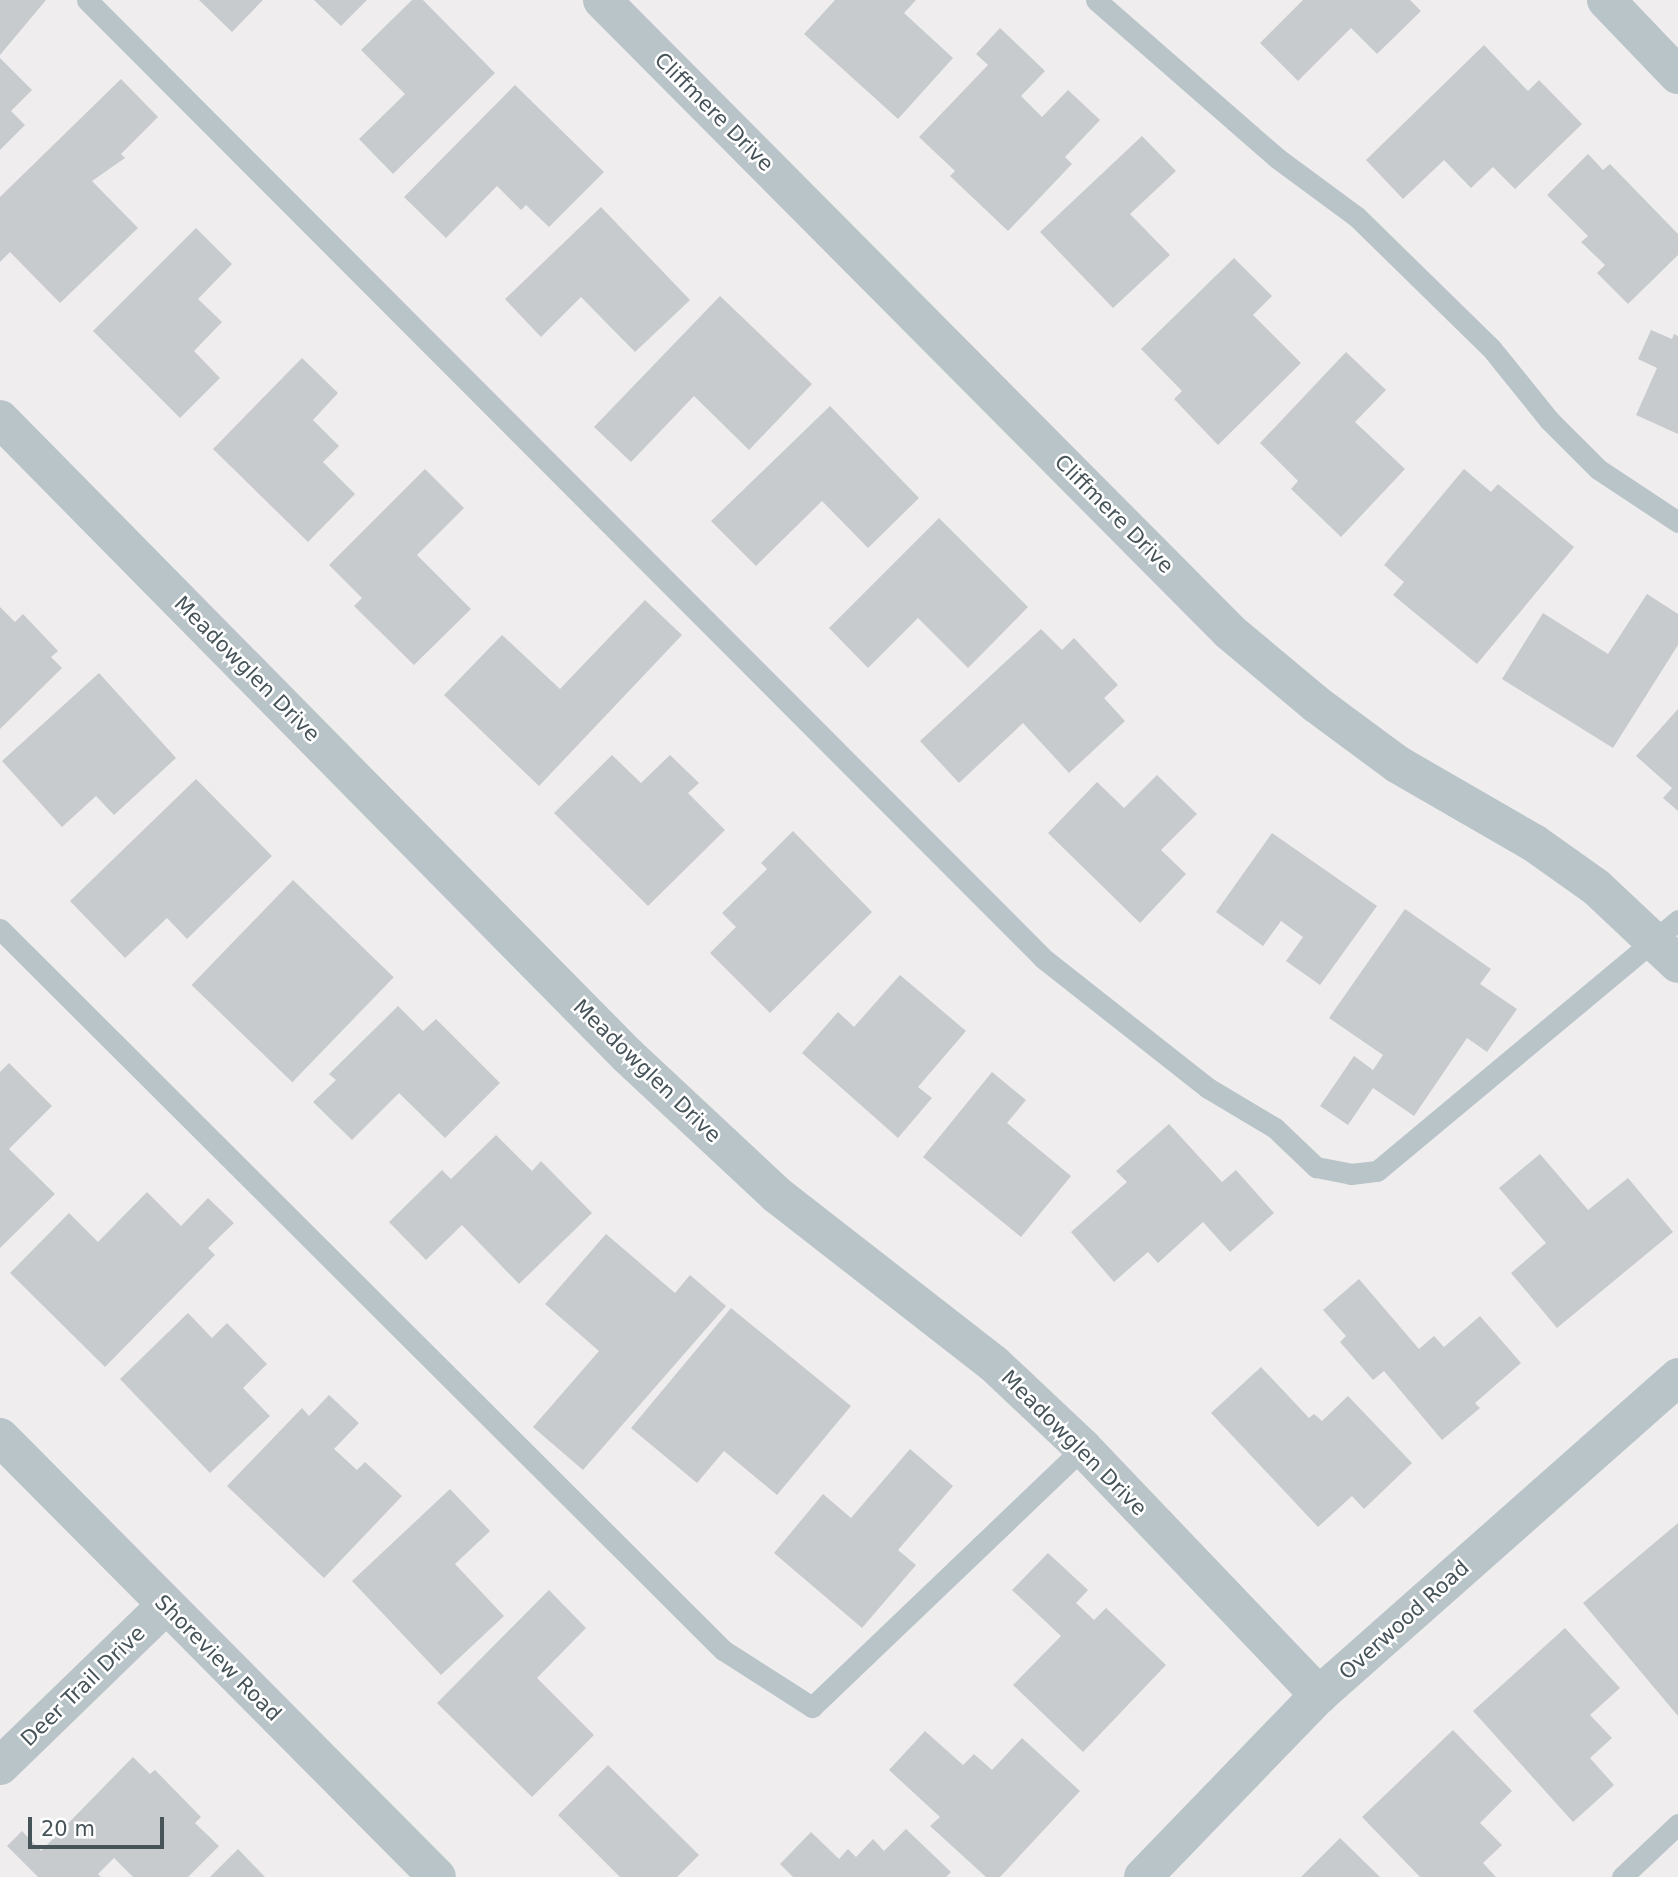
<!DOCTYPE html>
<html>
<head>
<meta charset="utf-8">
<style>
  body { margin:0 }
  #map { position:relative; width:1678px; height:1877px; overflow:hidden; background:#efeded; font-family:"DejaVu Sans",sans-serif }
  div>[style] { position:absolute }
  .building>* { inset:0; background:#c7cbce; transform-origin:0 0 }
  .lane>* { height:21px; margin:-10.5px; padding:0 10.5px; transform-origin:10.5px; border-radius:10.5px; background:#b9c4c9 }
  .street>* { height:38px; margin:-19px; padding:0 19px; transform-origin:19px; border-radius:19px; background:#b9c4c9 }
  span { translate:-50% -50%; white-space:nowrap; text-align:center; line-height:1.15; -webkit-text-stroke:5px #fff; paint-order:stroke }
  .street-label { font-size:21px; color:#465359 }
  .scale { position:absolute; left:28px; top:1817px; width:136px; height:32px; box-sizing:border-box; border:4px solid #465359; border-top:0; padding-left:9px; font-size:21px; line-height:24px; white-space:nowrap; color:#465359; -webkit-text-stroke:5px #fff; paint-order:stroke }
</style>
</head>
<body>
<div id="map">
  <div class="building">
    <i style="clip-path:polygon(0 0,46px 0,0 55px)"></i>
    <i style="clip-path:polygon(199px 0,263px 0,232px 32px)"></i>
    <i style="clip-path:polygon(314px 0,367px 0,341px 26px)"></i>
    <i style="clip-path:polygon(412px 0,423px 0,495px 73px,393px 174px,359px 139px,405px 94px,361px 50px)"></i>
    <i style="clip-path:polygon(835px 0,916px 0,904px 13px,953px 58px,898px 119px,804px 34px)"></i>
    <i style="clip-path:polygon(1303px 0,1410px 0,1421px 11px,1377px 54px,1351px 28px,1298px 81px,1260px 43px)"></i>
    <i style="clip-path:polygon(1000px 28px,1045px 71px,1021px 96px,1042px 117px,1068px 90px,1100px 120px,1065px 157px,1072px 164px,1008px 231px,950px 176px,955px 171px,919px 137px,988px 65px,976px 54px)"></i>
    <i style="clip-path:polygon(1484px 45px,1528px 91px,1539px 80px,1582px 124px,1515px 189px,1493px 167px,1471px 188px,1444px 160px,1403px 199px,1366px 160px)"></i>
    <i style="clip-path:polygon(0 58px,32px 90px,11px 111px,25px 125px,0 150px)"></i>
    <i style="clip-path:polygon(121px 79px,158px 117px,121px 154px,125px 158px,92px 181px,138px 228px,60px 303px,10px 252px,0 262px,0 197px)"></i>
    <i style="clip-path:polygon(515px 85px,604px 172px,549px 227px,526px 205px,521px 210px,497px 186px,446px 238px,404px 197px)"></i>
    <i style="clip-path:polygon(1142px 136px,1176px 171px,1130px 214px,1170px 255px,1113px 308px,1040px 232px)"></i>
    <i style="clip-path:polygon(1588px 154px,1603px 170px,1610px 164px,1678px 234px,1678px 255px,1628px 304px,1597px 273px,1605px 265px,1581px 242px,1588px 236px,1547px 195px)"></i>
    <i style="clip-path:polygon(601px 207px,690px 300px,635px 352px,581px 297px,541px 337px,505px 299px)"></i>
    <i style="clip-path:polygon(196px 228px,232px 264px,198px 299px,222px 322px,194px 351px,220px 378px,180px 418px,93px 331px)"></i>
    <i style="clip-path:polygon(1234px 258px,1272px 296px,1253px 315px,1301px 363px,1218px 445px,1174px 399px,1182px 391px,1141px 349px)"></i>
    <i style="clip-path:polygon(720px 296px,812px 384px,749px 450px,694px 396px,631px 462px,594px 427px)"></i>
    <i style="clip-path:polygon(1651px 330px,1672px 339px,1674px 334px,1678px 336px,1678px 434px,1636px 415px,1657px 368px,1638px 359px)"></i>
    <i style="clip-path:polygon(1346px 352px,1386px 390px,1355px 422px,1405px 469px,1341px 537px,1291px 489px,1298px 481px,1260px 443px)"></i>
    <i style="clip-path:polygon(302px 358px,338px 393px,313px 420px,339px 446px,323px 462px,355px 494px,308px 542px,213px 449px)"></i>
    <i style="clip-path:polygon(830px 406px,919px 498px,868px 548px,822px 501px,756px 566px,711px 521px)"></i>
    <i style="clip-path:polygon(425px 469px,464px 508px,417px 555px,471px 609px,414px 665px,354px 606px,362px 598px,329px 565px)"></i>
    <i style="clip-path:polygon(1464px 469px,1491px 492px,1498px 484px,1574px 547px,1477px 664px,1393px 595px,1404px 582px,1384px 565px)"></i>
    <i style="clip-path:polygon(939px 518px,1028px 607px,968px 668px,918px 618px,868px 668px,829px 628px)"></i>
    <i style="clip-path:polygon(1647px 594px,1678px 614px,1678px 645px,1613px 748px,1502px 679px,1543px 613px,1608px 654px)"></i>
    <i style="clip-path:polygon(645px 600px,682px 635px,539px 786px,444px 695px,502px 635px,560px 689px)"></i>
    <i style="clip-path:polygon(0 607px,15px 622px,23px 614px,58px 651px,51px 657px,62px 668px,0 729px)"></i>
    <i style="clip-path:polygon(1041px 629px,1062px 650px,1074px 638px,1118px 685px,1104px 698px,1125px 721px,1069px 773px,1023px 723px,959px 783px,920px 741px)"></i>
    <i style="clip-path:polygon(99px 673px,176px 758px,114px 815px,96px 796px,62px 827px,2px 761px)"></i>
    <i style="clip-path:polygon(1678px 709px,1678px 811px,1663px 798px,1672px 788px,1636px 756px)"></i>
    <i style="clip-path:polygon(612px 755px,641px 783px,670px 755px,699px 783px,688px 793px,725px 830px,648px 906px,554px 813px)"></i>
    <i style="clip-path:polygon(1157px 775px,1197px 814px,1161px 850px,1186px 874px,1140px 923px,1048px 833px,1097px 782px,1124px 808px)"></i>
    <i style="clip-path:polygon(196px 779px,272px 856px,187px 939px,167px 918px,125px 958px,70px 901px)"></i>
    <i style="clip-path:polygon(793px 831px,872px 912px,770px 1013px,710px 953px,736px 927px,722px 913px,767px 869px,761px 863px)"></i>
    <i style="clip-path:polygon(1272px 833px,1377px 906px,1320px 985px,1286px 961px,1303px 937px,1281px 921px,1263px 946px,1216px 912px)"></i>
    <i style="left:293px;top:880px;width:140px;height:146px;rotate:44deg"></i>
    <i style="clip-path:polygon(1405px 909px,1491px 969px,1480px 984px,1517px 1009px,1487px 1052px,1467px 1038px,1414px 1116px,1373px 1088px,1348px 1125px,1320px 1106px,1354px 1056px,1373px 1070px,1383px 1055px,1329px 1018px)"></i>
    <i style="clip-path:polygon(900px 975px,966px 1031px,918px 1087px,932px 1098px,898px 1138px,802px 1053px,838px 1012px,854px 1027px)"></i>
    <i style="clip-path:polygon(398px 1006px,423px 1031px,436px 1019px,500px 1083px,445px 1138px,399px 1093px,352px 1140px,313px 1102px,336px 1080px,329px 1074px)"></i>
    <i style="clip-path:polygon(9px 1063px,52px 1106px,9px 1149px,55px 1194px,0 1248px,0 1072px)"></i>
    <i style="clip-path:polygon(992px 1072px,1026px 1100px,1007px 1123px,1071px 1176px,1021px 1237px,923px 1157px)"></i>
    <i style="clip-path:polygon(1169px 1124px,1222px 1182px,1236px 1170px,1274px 1213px,1230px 1252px,1203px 1222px,1158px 1263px,1148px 1252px,1114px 1282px,1071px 1232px,1127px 1182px,1116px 1171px)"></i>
    <i style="clip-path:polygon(496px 1135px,532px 1171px,541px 1161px,592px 1213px,519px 1284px,462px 1225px,426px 1260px,389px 1222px,442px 1170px,451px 1179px)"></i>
    <i style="clip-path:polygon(1540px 1154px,1588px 1210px,1628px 1178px,1673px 1232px,1557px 1328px,1511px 1273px,1546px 1243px,1499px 1188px)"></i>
    <i style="clip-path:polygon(147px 1192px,181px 1226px,208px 1198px,234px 1223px,208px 1248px,215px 1255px,105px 1367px,10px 1273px,69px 1213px,98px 1242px)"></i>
    <i style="clip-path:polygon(606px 1234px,675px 1293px,690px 1275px,726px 1306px,583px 1470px,533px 1427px,599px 1351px,545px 1304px)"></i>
    <i style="clip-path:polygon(1359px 1279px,1419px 1349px,1434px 1336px,1444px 1347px,1480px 1316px,1521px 1363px,1475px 1403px,1480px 1408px,1442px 1440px,1384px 1371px,1373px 1380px,1340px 1342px,1346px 1336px,1323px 1310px)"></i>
    <i style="clip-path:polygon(731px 1308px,851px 1406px,777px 1495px,724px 1451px,697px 1483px,631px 1428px)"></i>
    <i style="clip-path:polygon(188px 1313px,212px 1338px,227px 1323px,267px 1364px,243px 1388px,270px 1416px,210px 1473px,120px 1379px)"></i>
    <i style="clip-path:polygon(1261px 1367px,1309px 1418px,1314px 1414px,1322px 1421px,1348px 1396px,1412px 1463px,1364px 1509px,1352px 1496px,1318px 1527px,1211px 1413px)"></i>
    <i style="clip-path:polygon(329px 1395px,359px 1423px,334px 1449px,357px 1470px,365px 1462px,402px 1496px,324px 1578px,227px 1486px,302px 1408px,309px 1416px)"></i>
    <i style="clip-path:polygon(910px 1449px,953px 1486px,898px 1550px,916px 1565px,862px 1628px,774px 1553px,823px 1494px,851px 1518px)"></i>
    <i style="clip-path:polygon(450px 1489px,490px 1531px,455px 1564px,504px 1616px,441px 1675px,352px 1581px)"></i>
    <i style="clip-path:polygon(1678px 1523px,1678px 1716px,1583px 1603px)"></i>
    <i style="clip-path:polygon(1048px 1553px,1088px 1590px,1076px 1603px,1094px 1620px,1106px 1608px,1166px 1665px,1083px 1752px,1013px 1685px,1061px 1636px,1012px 1590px)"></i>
    <i style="clip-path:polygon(549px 1590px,586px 1628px,537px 1678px,594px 1735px,532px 1797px,437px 1703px)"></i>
    <i style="clip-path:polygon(1565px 1628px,1620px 1688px,1590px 1715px,1612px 1738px,1590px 1758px,1614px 1785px,1573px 1822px,1473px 1711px)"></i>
    <i style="clip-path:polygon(1453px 1730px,1512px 1791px,1480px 1823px,1502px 1845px,1483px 1863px,1496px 1877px,1420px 1877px,1362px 1817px)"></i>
    <i style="clip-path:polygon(925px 1731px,963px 1765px,974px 1754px,992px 1770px,1022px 1738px,1080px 1791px,1000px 1877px,986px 1877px,930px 1826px,940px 1817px,889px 1770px)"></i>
    <i style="clip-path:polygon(133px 1757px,150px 1774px,155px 1770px,201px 1817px,195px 1823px,219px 1846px,188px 1877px,133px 1877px,114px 1858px,98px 1874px,101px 1877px,38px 1877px,7px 1846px,22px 1831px,41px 1851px)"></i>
    <i style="clip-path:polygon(608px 1765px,699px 1855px,677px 1877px,620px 1877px,558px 1815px)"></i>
    <i style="clip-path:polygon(906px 1829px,951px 1872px,946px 1877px,793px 1877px,780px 1864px,811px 1832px,839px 1859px,848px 1849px,856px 1857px,873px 1839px,884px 1851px)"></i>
    <i style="clip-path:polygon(1340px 1838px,1380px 1877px,1301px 1877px)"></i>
    <i style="clip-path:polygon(238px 1849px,265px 1877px,210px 1877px)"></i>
  </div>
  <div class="lane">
    <i style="left:87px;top:0;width:1355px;rotate:45.06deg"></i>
    <i style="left:1044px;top:959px;width:209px;rotate:38.2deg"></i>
    <i style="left:1208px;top:1088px;width:78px;rotate:30.8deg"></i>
    <i style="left:1275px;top:1128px;width:57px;rotate:43.6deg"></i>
    <i style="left:1316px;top:1167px;width:36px;rotate:11deg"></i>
    <i style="left:1351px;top:1174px;width:26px;rotate:-7deg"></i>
    <i style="left:1377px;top:1171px;width:392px;rotate:-39.8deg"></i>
    <i style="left:1096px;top:0;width:240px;rotate:41.1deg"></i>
    <i style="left:1277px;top:158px;width:99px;rotate:36.4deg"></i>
    <i style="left:1357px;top:217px;width:187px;rotate:44.4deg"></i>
    <i style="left:1491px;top:348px;width:92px;rotate:51.1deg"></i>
    <i style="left:1549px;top:420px;width:69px;rotate:45deg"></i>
    <i style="left:1598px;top:469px;width:96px;rotate:33.5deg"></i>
    <i style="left:0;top:929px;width:1021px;rotate:44.92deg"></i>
    <i style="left:723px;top:1650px;width:106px;rotate:32.6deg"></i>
    <i style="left:812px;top:1707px;width:375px;rotate:-43.7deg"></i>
    <i style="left:1622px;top:1877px;width:77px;rotate:-43.4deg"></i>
  </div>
  <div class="street">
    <i style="left:602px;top:0;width:891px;rotate:45.18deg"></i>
    <i style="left:1230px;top:632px;width:112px;rotate:39.9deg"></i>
    <i style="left:1316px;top:704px;width:101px;rotate:36.5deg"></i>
    <i style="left:1397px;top:764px;width:158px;rotate:30deg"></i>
    <i style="left:1534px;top:843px;width:76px;rotate:35.4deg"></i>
    <i style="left:1596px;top:887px;width:112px;rotate:43.2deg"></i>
    <i style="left:1606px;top:0;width:104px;rotate:46.2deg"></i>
    <i style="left:0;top:419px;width:893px;rotate:45.41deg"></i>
    <i style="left:627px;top:1055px;width:205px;rotate:43deg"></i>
    <i style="left:777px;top:1195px;width:275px;rotate:37.9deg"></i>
    <i style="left:994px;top:1364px;width:122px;rotate:43.3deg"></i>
    <i style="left:1083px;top:1448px;width:342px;rotate:46.3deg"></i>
    <i style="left:0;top:1437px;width:620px;rotate:45.2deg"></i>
    <i style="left:0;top:1766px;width:230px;rotate:-44.1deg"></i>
    <i style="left:1143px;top:1877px;width:253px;rotate:-46deg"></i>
    <i style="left:1319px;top:1695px;width:480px;rotate:-41.5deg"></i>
  </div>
  <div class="street-label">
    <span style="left:714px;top:112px;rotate:45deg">Cliffmere Drive</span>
    <span style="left:1114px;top:514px;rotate:45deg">Cliffmere Drive</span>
    <span style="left:247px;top:669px;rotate:45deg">Meadowglen Drive</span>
    <span style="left:647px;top:1071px;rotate:44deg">Meadowglen Drive</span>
    <span style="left:1074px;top:1443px;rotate:45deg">Meadowglen Drive</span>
    <span style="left:1404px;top:1620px;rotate:-42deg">Overwood Road</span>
    <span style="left:218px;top:1658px;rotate:45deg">Shoreview Road</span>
    <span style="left:83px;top:1686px;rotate:-44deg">Deer Trail Drive</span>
  </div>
  <div class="scale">20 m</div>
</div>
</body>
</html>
